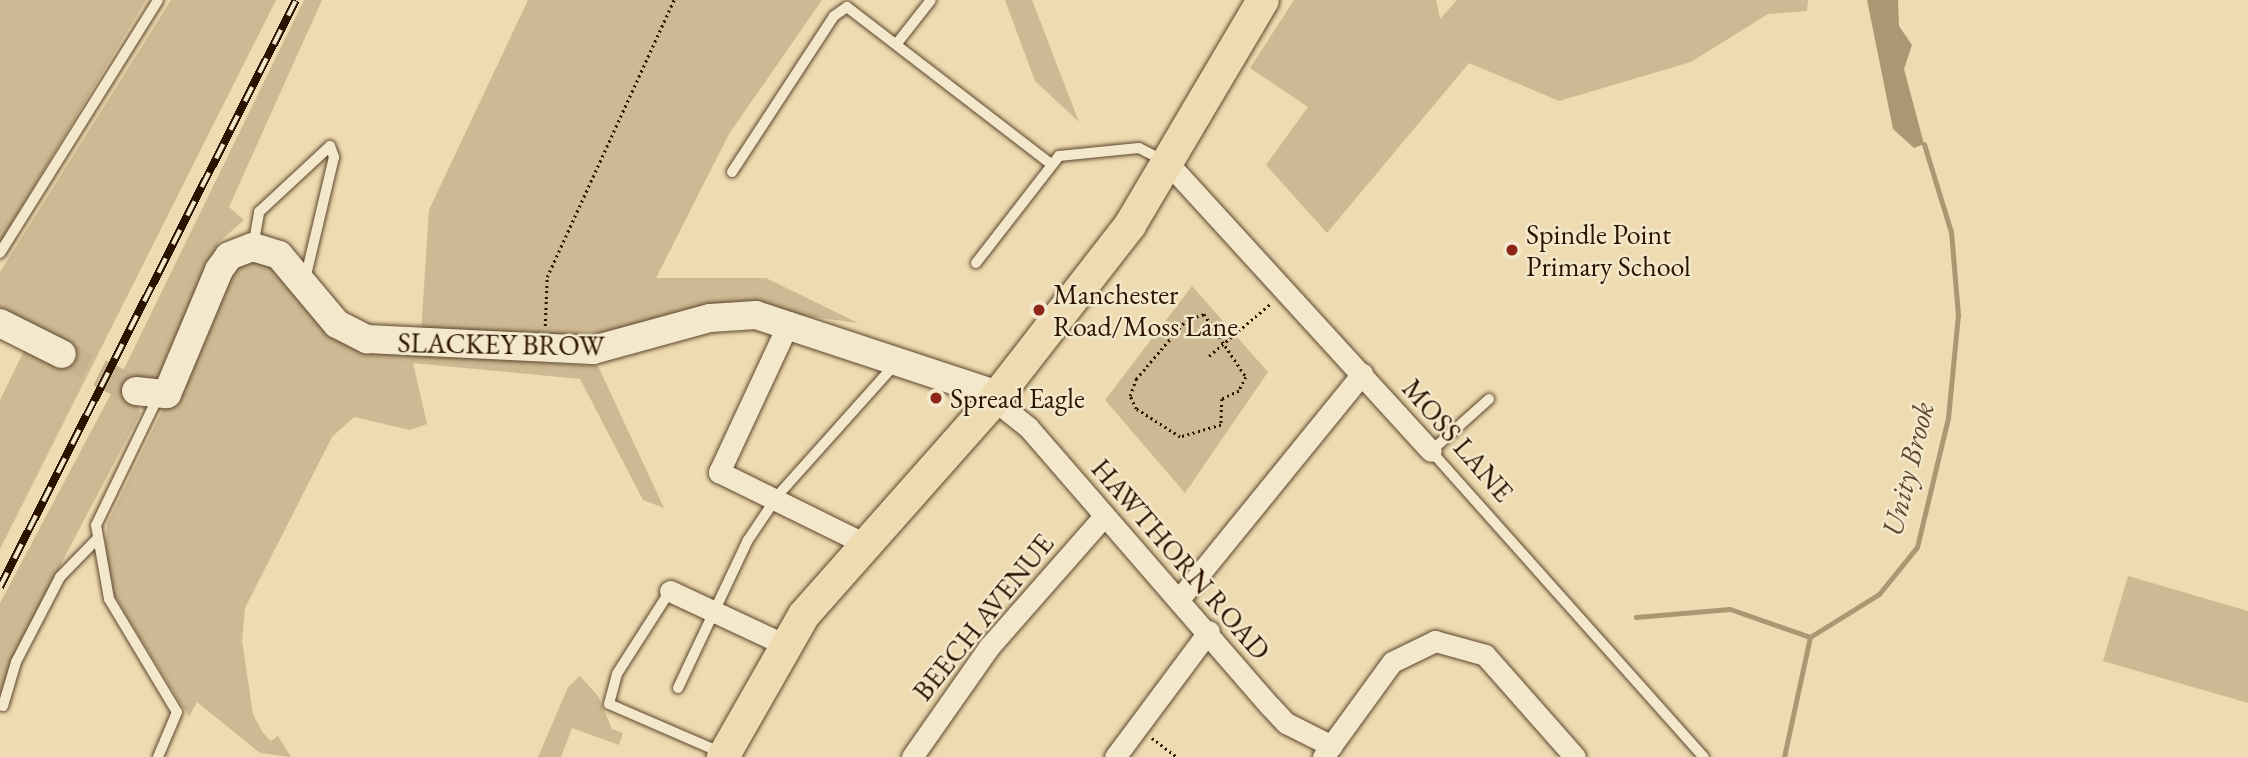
<!DOCTYPE html>
<html>
<head>
<meta charset="utf-8">
<style>
  body { margin:0 }
  #map { position:relative; width:2248px; height:757px; overflow:hidden; background:#eedbb1; font-family:"EB Garamond",serif }
  div>[style] { position:absolute }
  .green>* { inset:0; background:#cdb993 }
  .water>* { inset:0; background:#ac9775 }
  .stream>* { height:5px; margin:-2.5px; padding:0 2.5px; transform-origin:2.5px; border-radius:2.5px; background:#ac9775 }
  .secondary-tunnel>* { height:28px; margin-top:-14px; transform-origin:0; background:repeating-linear-gradient(90deg,#c7b38e 0 28px,transparent 0 42px) }
  .path>* { height:2.5px; margin-top:-1.25px; transform-origin:0; background:repeating-linear-gradient(90deg,#2b1300 0 2px,transparent 0 5.5px) }
  .roads { filter:drop-shadow(0 0 2px #5c452c) drop-shadow(0 0 2px #5c452c) }
  .lane>* { height:10px; margin:-5px; padding:0 5px; transform-origin:5px; border-radius:5px; background:#f4e8cc }
  .street>* { height:21px; margin:-10.5px; padding:0 10.5px; transform-origin:10.5px; border-radius:10.5px; background:#f4e8cc }
  .secondary>* { height:28px; margin:-14px; padding:0 14px; transform-origin:14px; border-radius:14px; background:#f4e8cc }
  .primary>* { height:32px; margin:-16px; padding:0 16px; transform-origin:16px; border-radius:16px; background:#eedbb1 }
  .rail>* { height:8px; margin-top:-4px; transform-origin:0; background:repeating-linear-gradient(90deg,#f4e8cc 0 16px,#2b1300 0 32px); box-sizing:border-box; border-block:2px solid #2b1300 }
  .dots>* { width:19px; height:19px; translate:-50% -50%; box-sizing:border-box; border:4px solid #f4e8cc; border-radius:50% }
  span { translate:-50% -50%; white-space:nowrap; text-align:center; line-height:1.15; -webkit-text-stroke:5px #f4e8cc; paint-order:stroke }
  .poi-label { font-size:28px; color:#2b1300 }
  .left { translate:0 -50%; text-align:left }
  .street-label { font-size:28px; color:#2b1300 }
  .water-label { font-size:30px; color:#5f482f; font-style:italic }
</style>
</head>
<body>
<div id="map">
  <div class="green">
    <i style="clip-path:polygon(0 0,146px 0,0 243px)"></i>
    <i style="clip-path:polygon(171px 0,276px 0,0 549px,0 400px,25px 349px,60px 369px,70px 348px,0 309px,0 272px)"></i>
    <i style="clip-path:polygon(304px 0,322px 0,229px 207px,244px 220px,218px 243px,162px 379px,138px 403px,140px 414px,63px 560px,0 703px,0 603px,122px 373px)"></i>
    <i style="clip-path:polygon(528px 0,822px 0,729px 134px,656px 278px,766px 278px,858px 323px,791px 314px,598px 337px,421px 333px,429px 210px)"></i>
    <i style="clip-path:polygon(1005px 0,1032px 0,1079px 122px,1035px 81px)"></i>
    <i style="clip-path:polygon(1294px 0,1436px 0,1440px 19px,1457px 0,1808px 0,1807px 11px,1768px 14px,1691px 62px,1559px 101px,1469px 63px,1327px 233px,1266px 165px,1308px 107px,1250px 68px)"></i>
    <i style="clip-path:polygon(261px 257px,362px 350px,598px 366px,664px 508px,643px 500px,580px 379px,413px 363px,427px 424px,410px 430px,354px 417px,332px 437px,245px 608px,242px 641px,253px 714px,263px 733px,271px 741px,278px 736px,291px 757px,260px 753px,197px 702px,189px 717px,114px 595px,105px 559px,107px 524px,234px 263px)"></i>
    <i style="clip-path:polygon(1192px 286px,1268px 372px,1185px 493px,1105px 400px)"></i>
    <i style="clip-path:polygon(2128px 576px,2248px 611px,2248px 703px,2103px 661px)"></i>
    <i style="clip-path:polygon(580px 676px,598px 696px,612px 729px,623px 733px,619px 745px,572px 728px,561px 757px,538px 757px,568px 687px)"></i>
  </div>
  <div class="water">
    <i style="clip-path:polygon(1867px 0,1898px 0,1899px 26px,1912px 45px,1904px 69px,1924px 144px,1914px 148px,1893px 129px)"></i>
  </div>
  <div class="stream">
    <i style="left:1636px;top:617px;width:94px;rotate:-4.9deg"></i>
    <i style="left:1730px;top:609px;width:85px;rotate:19.3deg"></i>
    <i style="left:1784px;top:757px;width:123px;rotate:-77.8deg"></i>
    <i style="left:1810px;top:637px;width:81px;rotate:-31.9deg"></i>
    <i style="left:1879px;top:594px;width:60px;rotate:-51deg"></i>
    <i style="left:1917px;top:547px;width:133px;rotate:-76.5deg"></i>
    <i style="left:1948px;top:418px;width:103px;rotate:-84.5deg"></i>
    <i style="left:1958px;top:315px;width:83px;rotate:-94.8deg"></i>
    <i style="left:1951px;top:232px;width:92px;rotate:-107.1deg"></i>
  </div>
  <div class="secondary-tunnel">
    <i style="left:62px;top:354px;width:83px;rotate:26.6deg"></i>
  </div>
  <div class="path">
    <i style="left:1204px;top:314px;width:76px;rotate:56.3deg"></i>
    <i style="left:1246px;top:377px;width:16px;rotate:117deg"></i>
    <i style="left:1239px;top:391px;width:19px;rotate:155deg"></i>
    <i style="left:1222px;top:399px;width:26px;rotate:92deg"></i>
    <i style="left:1221px;top:425px;width:43px;rotate:163.7deg"></i>
    <i style="left:1180px;top:437px;width:52px;rotate:-147.5deg"></i>
    <i style="left:1136px;top:409px;width:14px;rotate:-115deg"></i>
    <i style="left:1130px;top:396px;width:18px;rotate:-71deg"></i>
    <i style="left:1136px;top:379px;width:77px;rotate:-49.7deg"></i>
    <i style="left:1186px;top:320px;width:19px;rotate:-18deg"></i>
    <i style="left:545px;top:326px;width:49px;rotate:-87.7deg"></i>
    <i style="left:547px;top:277px;width:305px;rotate:-65.4deg"></i>
    <i style="left:1209px;top:356px;width:80px;rotate:-40.4deg"></i>
    <i style="left:1152px;top:738px;width:31px;rotate:37deg"></i>
  </div>
  <div class="roads">
    <div class="lane">
      <i style="left:898px;top:42px;width:53px;rotate:-51.8deg"></i>
      <i style="left:732px;top:172px;width:186px;rotate:-56.8deg"></i>
      <i style="left:834px;top:16px;width:16px;rotate:-35deg"></i>
      <i style="left:847px;top:7px;width:257px;rotate:37.6deg"></i>
      <i style="left:253px;top:247px;width:36px;rotate:-80deg"></i>
      <i style="left:259px;top:212px;width:97px;rotate:-42.9deg"></i>
      <i style="left:330px;top:146px;width:12px;rotate:70deg"></i>
      <i style="left:334px;top:157px;width:126px;rotate:103.3deg"></i>
      <i style="left:0;top:253px;width:298px;rotate:-58deg"></i>
      <i style="left:976px;top:263px;width:135px;rotate:-52.2deg"></i>
      <i style="left:1059px;top:156px;width:80px;rotate:-5.7deg"></i>
      <i style="left:1139px;top:148px;width:29px;rotate:27deg"></i>
      <i style="left:158px;top:397px;width:142px;rotate:115.8deg"></i>
      <i style="left:96px;top:525px;width:75px;rotate:80deg"></i>
      <i style="left:109px;top:599px;width:132px;rotate:59deg"></i>
      <i style="left:177px;top:712px;width:49px;rotate:112.9deg"></i>
      <i style="left:1489px;top:399px;width:78px;rotate:138.1deg"></i>
      <i style="left:1431px;top:451px;width:410px;rotate:48.3deg"></i>
      <i style="left:670px;top:591px;width:98px;rotate:122.6deg"></i>
      <i style="left:617px;top:674px;width:31px;rotate:105deg"></i>
      <i style="left:609px;top:704px;width:123px;rotate:23.4deg"></i>
      <i style="left:678px;top:688px;width:164px;rotate:-64.7deg"></i>
      <i style="left:748px;top:540px;width:55px;rotate:-56deg"></i>
      <i style="left:779px;top:494px;width:177px;rotate:-48.2deg"></i>
      <i style="left:3px;top:706px;width:46px;rotate:-73.5deg"></i>
      <i style="left:16px;top:662px;width:96px;rotate:-62.6deg"></i>
      <i style="left:60px;top:577px;width:54px;rotate:-45.7deg"></i>
    </div>
    <div class="street">
      <i style="left:1167px;top:162px;width:391px;rotate:47.6deg"></i>
      <i style="left:789px;top:322px;width:166px;rotate:115deg"></i>
      <i style="left:719px;top:472px;width:161px;rotate:26.2deg"></i>
      <i style="left:994px;top:400px;width:43px;rotate:38.5deg"></i>
      <i style="left:1028px;top:427px;width:369px;rotate:49.1deg"></i>
      <i style="left:1270px;top:706px;width:23px;rotate:47deg"></i>
      <i style="left:1286px;top:723px;width:51px;rotate:26.6deg"></i>
      <i style="left:670px;top:591px;width:125px;rotate:25.1deg"></i>
      <i style="left:1180px;top:598px;width:289px;rotate:-50.9deg"></i>
      <i style="left:912px;top:757px;width:134px;rotate:-55deg"></i>
      <i style="left:989px;top:647px;width:174px;rotate:-48.7deg"></i>
      <i style="left:1115px;top:757px;width:157px;rotate:-53.3deg"></i>
      <i style="left:1323px;top:757px;width:117px;rotate:-54deg"></i>
      <i style="left:1392px;top:662px;width:48px;rotate:-26deg"></i>
      <i style="left:1435px;top:641px;width:52px;rotate:15.6deg"></i>
      <i style="left:1485px;top:655px;width:136px;rotate:48.6deg"></i>
    </div>
    <div class="secondary">
      <i style="left:0;top:323px;width:69px;rotate:26.6deg"></i>
      <i style="left:136px;top:391px;width:31px;rotate:6deg"></i>
      <i style="left:167px;top:394px;width:134px;rotate:-67.2deg"></i>
      <i style="left:219px;top:270px;width:17px;rotate:-54deg"></i>
      <i style="left:229px;top:256px;width:26px;rotate:-21deg"></i>
      <i style="left:253px;top:247px;width:27px;rotate:17deg"></i>
      <i style="left:279px;top:255px;width:90px;rotate:50deg"></i>
      <i style="left:337px;top:324px;width:34px;rotate:27deg"></i>
      <i style="left:367px;top:339px;width:226px;rotate:2.8deg"></i>
      <i style="left:593px;top:350px;width:121px;rotate:-15.3deg"></i>
      <i style="left:710px;top:318px;width:46px;rotate:-3.7deg"></i>
      <i style="left:756px;top:315px;width:255px;rotate:18.3deg"></i>
    </div>
    <div class="primary">
      <i style="left:723px;top:757px;width:163px;rotate:-60.3deg"></i>
      <i style="left:804px;top:615px;width:287px;rotate:-48.5deg"></i>
      <i style="left:994px;top:400px;width:222px;rotate:-52.1deg"></i>
      <i style="left:1130px;top:225px;width:261px;rotate:-59.4deg"></i>
    </div>
  </div>
  <div class="rail">
    <i style="left:0;top:587px;width:657px;rotate:-63.24deg"></i>
  </div>
  <div class="dots">
    <i style="left:1512px;top:250px;background:#8f2418"></i>
    <i style="left:1039px;top:310px;background:#8f2418"></i>
    <i style="left:936px;top:398px;background:#8f2418"></i>
  </div>
  <div class="poi-label">
    <span class="left" style="left:1526px;top:250px">Spindle Point<br>Primary School</span>
    <span class="left" style="left:1053px;top:310px">Manchester<br>Road/Moss Lane</span>
    <span class="left" style="left:950px;top:398px">Spread Eagle</span>
  </div>
  <div class="street-label">
    <span style="left:501px;top:344px;rotate:1deg">SLACKEY BROW</span>
    <span style="left:1458px;top:440px;rotate:49deg">MOSS LANE</span>
    <span style="left:1181px;top:559px;rotate:49deg">HAWTHORN ROAD</span>
    <span style="left:983px;top:617px;rotate:-51deg">BEECH AVENUE</span>
  </div>
  <div class="water-label">
    <span style="left:1908px;top:469px;rotate:-76deg">Unity Brook</span>
  </div>
</div>
</body>
</html>
